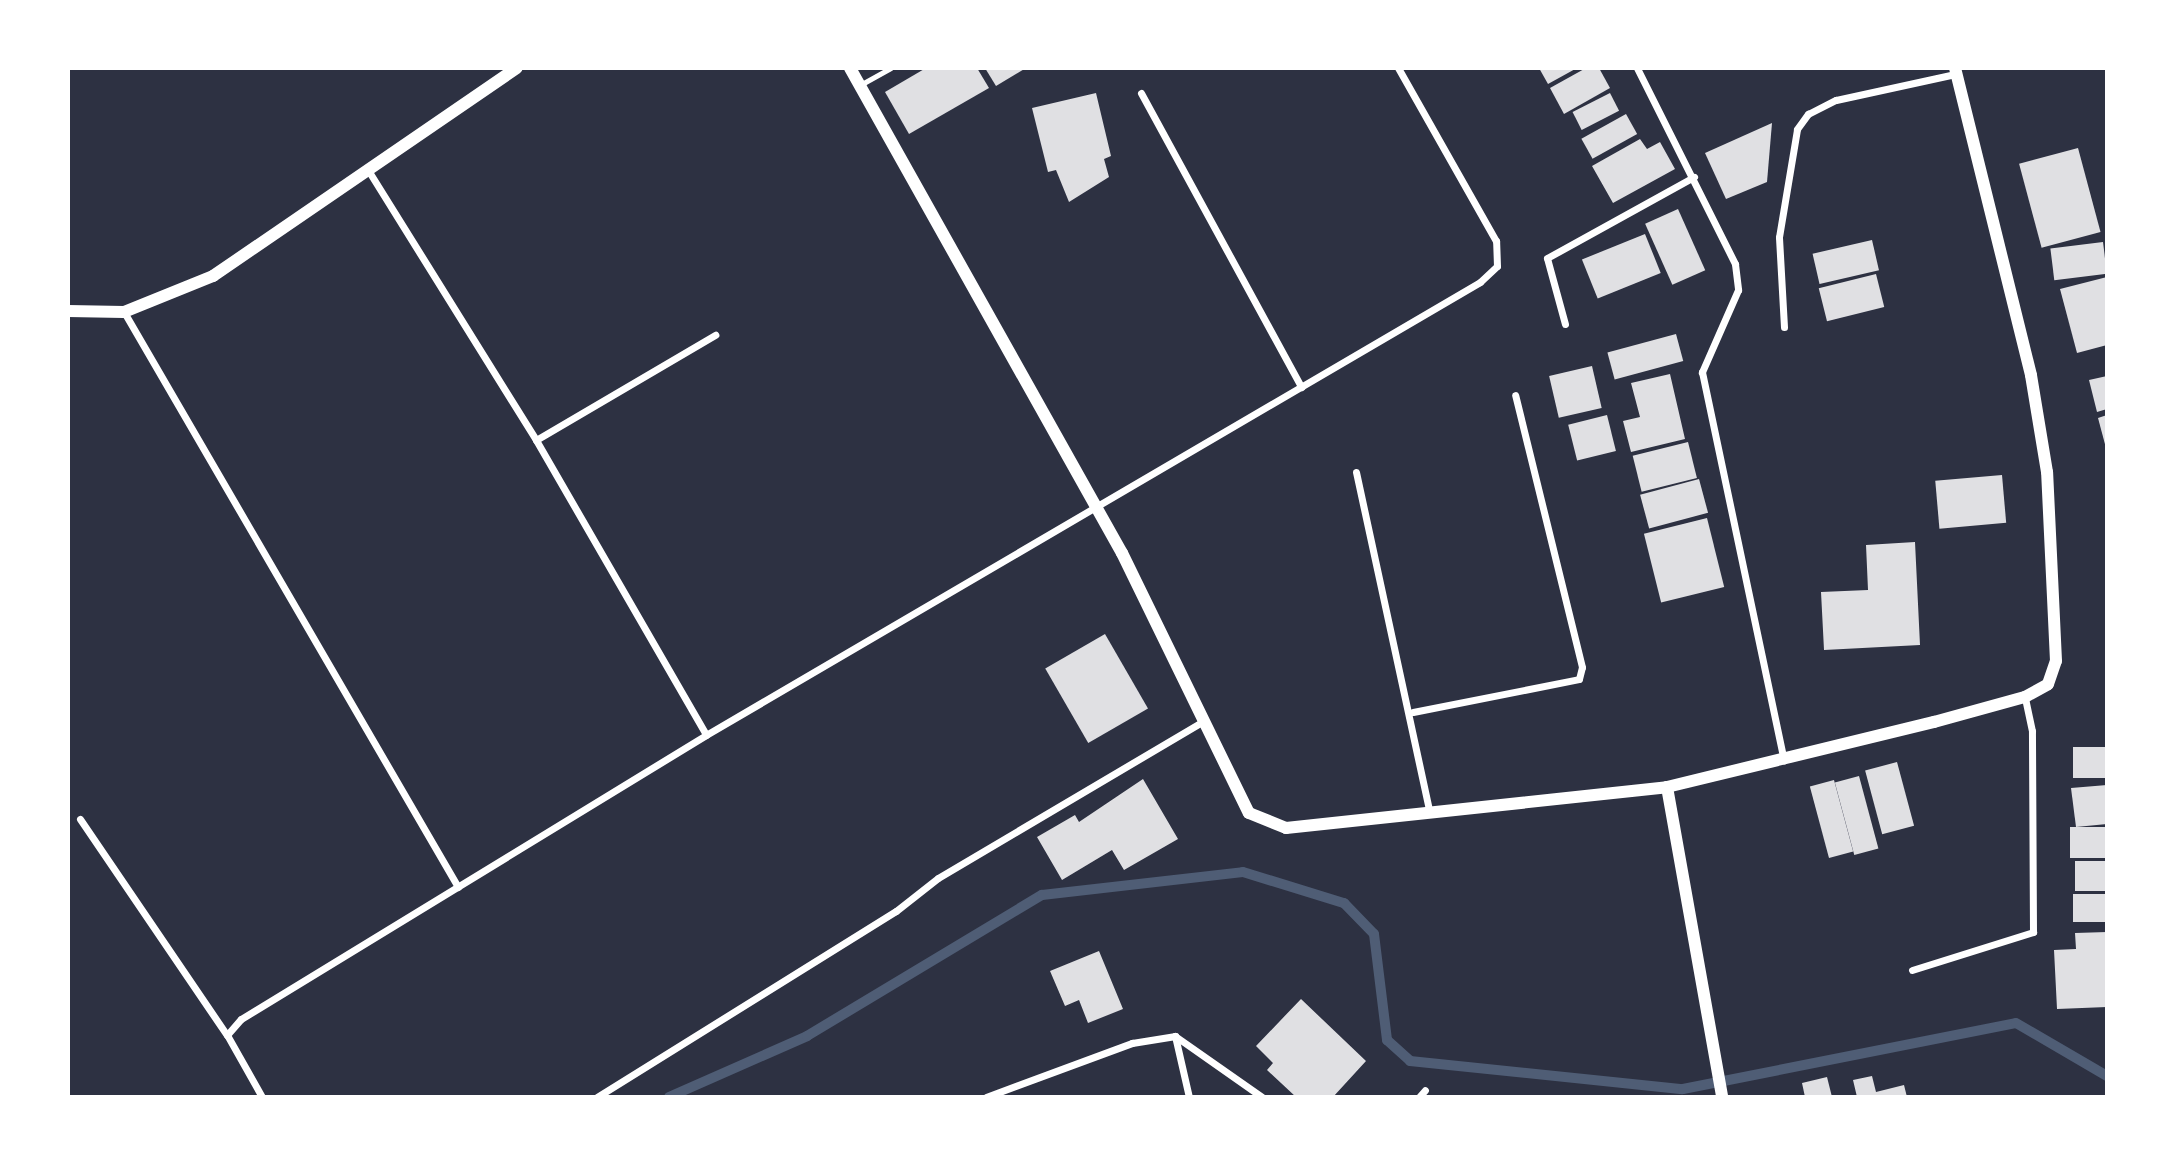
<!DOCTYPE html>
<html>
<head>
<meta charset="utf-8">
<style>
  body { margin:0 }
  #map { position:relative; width:2175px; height:1165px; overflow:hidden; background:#2d3142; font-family:Overpass,sans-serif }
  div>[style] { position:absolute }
  .stream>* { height:10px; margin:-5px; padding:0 5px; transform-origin:5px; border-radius:5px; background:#4f5d75 }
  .building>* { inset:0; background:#e0e0e3; transform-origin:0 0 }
  .service>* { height:5px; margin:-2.5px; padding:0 2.5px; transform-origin:2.5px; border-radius:2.5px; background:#fff }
  .minor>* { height:7px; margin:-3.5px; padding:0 3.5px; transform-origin:3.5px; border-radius:3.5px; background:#fff }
  .tertiary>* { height:12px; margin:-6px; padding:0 6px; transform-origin:6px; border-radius:6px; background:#fff }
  span { translate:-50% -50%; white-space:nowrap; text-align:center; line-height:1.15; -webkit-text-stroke:7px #fff; paint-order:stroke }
  .frame { position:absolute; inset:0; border:70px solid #fff; pointer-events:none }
</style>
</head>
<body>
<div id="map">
  <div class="stream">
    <i style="left:669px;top:1097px;width:151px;rotate:-23.8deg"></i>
    <i style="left:807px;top:1036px;width:274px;rotate:-31deg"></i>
    <i style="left:1042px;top:895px;width:202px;rotate:-6.5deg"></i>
    <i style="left:1243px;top:872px;width:106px;rotate:17.1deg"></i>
    <i style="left:1344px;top:903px;width:43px;rotate:45.9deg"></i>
    <i style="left:1374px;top:934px;width:107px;rotate:83deg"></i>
    <i style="left:1387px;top:1040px;width:31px;rotate:42deg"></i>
    <i style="left:1410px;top:1061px;width:274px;rotate:5.9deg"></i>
    <i style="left:1683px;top:1089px;width:339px;rotate:-11.2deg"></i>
    <i style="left:2016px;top:1023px;width:105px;rotate:30.2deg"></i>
  </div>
  <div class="building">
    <i style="clip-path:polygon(926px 68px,977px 68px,989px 88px,909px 134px,885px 92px)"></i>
    <i style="clip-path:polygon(985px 68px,1026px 68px,996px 86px)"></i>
    <i style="clip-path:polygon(1539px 68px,1577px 68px,1548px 84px)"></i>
    <i style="clip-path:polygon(1586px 68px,1599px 68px,1610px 88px,1564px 114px,1550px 88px)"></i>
    <i style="clip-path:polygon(1096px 93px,1111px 156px,1104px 159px,1109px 177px,1069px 202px,1056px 170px,1048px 172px,1032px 108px)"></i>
    <i style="left:1610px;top:93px;width:20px;height:42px;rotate:63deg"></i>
    <i style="left:1626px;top:114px;width:23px;height:51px;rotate:61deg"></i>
    <i style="clip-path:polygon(1772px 123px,1767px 182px,1726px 199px,1705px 153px)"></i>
    <i style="clip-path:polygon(1640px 139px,1647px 149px,1660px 142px,1675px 169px,1613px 203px,1592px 166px)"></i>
    <i style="left:2078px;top:148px;width:87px;height:61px;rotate:75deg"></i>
    <i style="left:1678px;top:209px;width:67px;height:36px;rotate:66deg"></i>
    <i style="left:1645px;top:234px;width:42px;height:68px;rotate:68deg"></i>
    <i style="left:1872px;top:240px;width:31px;height:61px;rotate:77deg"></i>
    <i style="left:2103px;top:242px;width:32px;height:53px;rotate:83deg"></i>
    <i style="left:1876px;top:274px;width:34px;height:59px;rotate:76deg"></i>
    <i style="clip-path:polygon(2107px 277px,2107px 345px,2077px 353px,2060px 289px)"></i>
    <i style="left:1676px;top:334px;width:28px;height:71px;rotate:75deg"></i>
    <i style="left:1592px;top:366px;width:43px;height:44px;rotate:77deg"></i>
    <i style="clip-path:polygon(1670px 374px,1685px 439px,1631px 452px,1623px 421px,1640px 417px,1631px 383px)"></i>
    <i style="clip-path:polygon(2107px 376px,2107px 409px,2097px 412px,2089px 380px)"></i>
    <i style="left:1607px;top:415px;width:37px;height:40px;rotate:76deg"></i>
    <i style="clip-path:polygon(2107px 415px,2107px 448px,2106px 448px,2098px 418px)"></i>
    <i style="left:1688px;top:442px;width:37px;height:57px;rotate:76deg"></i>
    <i style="left:2002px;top:475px;width:48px;height:67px;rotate:85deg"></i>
    <i style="left:1699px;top:479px;width:35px;height:61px;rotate:75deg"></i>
    <i style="left:1707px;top:518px;width:71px;height:65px;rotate:76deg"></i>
    <i style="clip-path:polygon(1915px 542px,1920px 645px,1824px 650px,1821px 592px,1868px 590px,1866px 545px)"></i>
    <i style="left:1105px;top:634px;width:86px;height:69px;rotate:60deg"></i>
    <i style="left:2107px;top:747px;width:31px;height:34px;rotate:90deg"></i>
    <i style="left:1897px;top:762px;width:66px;height:33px;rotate:75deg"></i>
    <i style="left:1859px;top:776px;width:75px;height:25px;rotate:75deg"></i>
    <i style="clip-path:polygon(1143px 779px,1178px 839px,1124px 870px,1112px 850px,1062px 880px,1037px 837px,1075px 815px,1079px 822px)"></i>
    <i style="left:1834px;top:780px;width:74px;height:25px;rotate:75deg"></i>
    <i style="clip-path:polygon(2107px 785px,2107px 824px,2076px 827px,2071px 788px)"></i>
    <i style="left:2107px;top:827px;width:31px;height:37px;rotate:90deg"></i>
    <i style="left:2107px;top:861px;width:30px;height:32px;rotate:90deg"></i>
    <i style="left:2107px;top:894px;width:28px;height:34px;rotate:90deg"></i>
    <i style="clip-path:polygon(2107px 932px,2107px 1007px,2057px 1009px,2054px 950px,2076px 949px,2075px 933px)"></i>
    <i style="clip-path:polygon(1099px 951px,1123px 1009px,1088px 1023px,1079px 1000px,1065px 1006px,1050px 971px)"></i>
    <i style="clip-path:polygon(1301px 999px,1366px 1061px,1333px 1097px,1296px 1097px,1267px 1070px,1273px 1063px,1256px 1046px)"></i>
    <i style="clip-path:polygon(1872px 1076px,1876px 1092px,1904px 1085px,1907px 1097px,1857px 1097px,1853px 1080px)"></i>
    <i style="clip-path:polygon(1827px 1077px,1832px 1097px,1805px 1097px,1802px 1083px)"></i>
  </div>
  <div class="service">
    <i style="left:860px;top:85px;width:35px;rotate:-29deg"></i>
  </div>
  <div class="minor">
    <i style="left:1637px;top:68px;width:219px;rotate:63.4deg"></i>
    <i style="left:1735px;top:264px;width:26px;rotate:83deg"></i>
    <i style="left:1738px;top:290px;width:90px;rotate:113.7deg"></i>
    <i style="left:1702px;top:372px;width:397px;rotate:78.1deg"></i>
    <i style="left:1141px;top:93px;width:335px;rotate:61.4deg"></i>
    <i style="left:368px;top:170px;width:318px;rotate:58.1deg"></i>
    <i style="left:536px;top:440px;width:340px;rotate:60deg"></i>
    <i style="left:124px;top:312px;width:665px;rotate:59.85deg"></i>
    <i style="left:1565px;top:324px;width:68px;rotate:-105.3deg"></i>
    <i style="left:1547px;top:258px;width:168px;rotate:-28.9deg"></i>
    <i style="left:1784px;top:327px;width:90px;rotate:-93.2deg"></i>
    <i style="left:1779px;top:237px;width:109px;rotate:-80.5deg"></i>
    <i style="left:1797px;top:129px;width:19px;rotate:-54deg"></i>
    <i style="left:1808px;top:114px;width:31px;rotate:-27deg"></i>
    <i style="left:1836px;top:100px;width:122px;rotate:-12.3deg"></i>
    <i style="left:536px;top:440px;width:208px;rotate:-30.4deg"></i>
    <i style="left:1356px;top:472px;width:349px;rotate:77.8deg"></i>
    <i style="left:1413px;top:712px;width:169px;rotate:-11.2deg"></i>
    <i style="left:1579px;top:679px;width:12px;rotate:-76deg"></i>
    <i style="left:1582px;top:667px;width:280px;rotate:-103.8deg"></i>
    <i style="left:80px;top:819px;width:261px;rotate:55.8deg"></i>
    <i style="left:1912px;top:970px;width:127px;rotate:-17.4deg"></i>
    <i style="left:2033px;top:932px;width:201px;rotate:-90.3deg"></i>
    <i style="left:2032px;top:731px;width:35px;rotate:-102deg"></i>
    <i style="left:1175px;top:1036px;width:106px;rotate:35deg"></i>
    <i style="left:262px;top:1097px;width:71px;rotate:-119.4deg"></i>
    <i style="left:227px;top:1035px;width:21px;rotate:-49deg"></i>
    <i style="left:241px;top:1019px;width:545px;rotate:-31.41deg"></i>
    <i style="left:706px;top:735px;width:897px;rotate:-30.34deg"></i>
    <i style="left:1480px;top:282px;width:23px;rotate:-43deg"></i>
    <i style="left:1497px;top:266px;width:25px;rotate:-92deg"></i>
    <i style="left:1496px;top:241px;width:199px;rotate:-119.5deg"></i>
    <i style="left:597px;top:1097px;width:352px;rotate:-31.9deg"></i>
    <i style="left:896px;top:911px;width:53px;rotate:-38.2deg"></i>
    <i style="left:938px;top:878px;width:310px;rotate:-30.6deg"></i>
    <i style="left:986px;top:1097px;width:156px;rotate:-20.3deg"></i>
    <i style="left:1132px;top:1043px;width:44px;rotate:-9.2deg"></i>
    <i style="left:1175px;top:1036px;width:63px;rotate:77.1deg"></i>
    <i style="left:1419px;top:1097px;width:9px;rotate:-49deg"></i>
  </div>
  <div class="tertiary">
    <i style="left:850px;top:68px;width:556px;rotate:60.72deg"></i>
    <i style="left:1122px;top:553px;width:289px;rotate:64deg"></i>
    <i style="left:1249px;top:813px;width:40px;rotate:22deg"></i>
    <i style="left:1286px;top:828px;width:383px;rotate:-6.1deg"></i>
    <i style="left:1667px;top:787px;width:275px;rotate:-13.7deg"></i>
    <i style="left:1934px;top:722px;width:94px;rotate:-15.4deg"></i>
    <i style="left:2025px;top:697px;width:26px;rotate:-29deg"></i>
    <i style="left:2048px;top:684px;width:24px;rotate:-71deg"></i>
    <i style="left:2056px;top:661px;width:189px;rotate:-92.7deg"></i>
    <i style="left:2047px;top:472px;width:98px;rotate:-99.4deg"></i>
    <i style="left:2031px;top:375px;width:316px;rotate:-103.9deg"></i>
    <i style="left:68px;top:311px;width:56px;rotate:1deg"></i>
    <i style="left:124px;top:312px;width:96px;rotate:-22deg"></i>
    <i style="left:213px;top:276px;width:368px;rotate:-34.4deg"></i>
    <i style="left:1667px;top:787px;width:315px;rotate:79.9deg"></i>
  </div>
  <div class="frame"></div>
</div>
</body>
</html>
